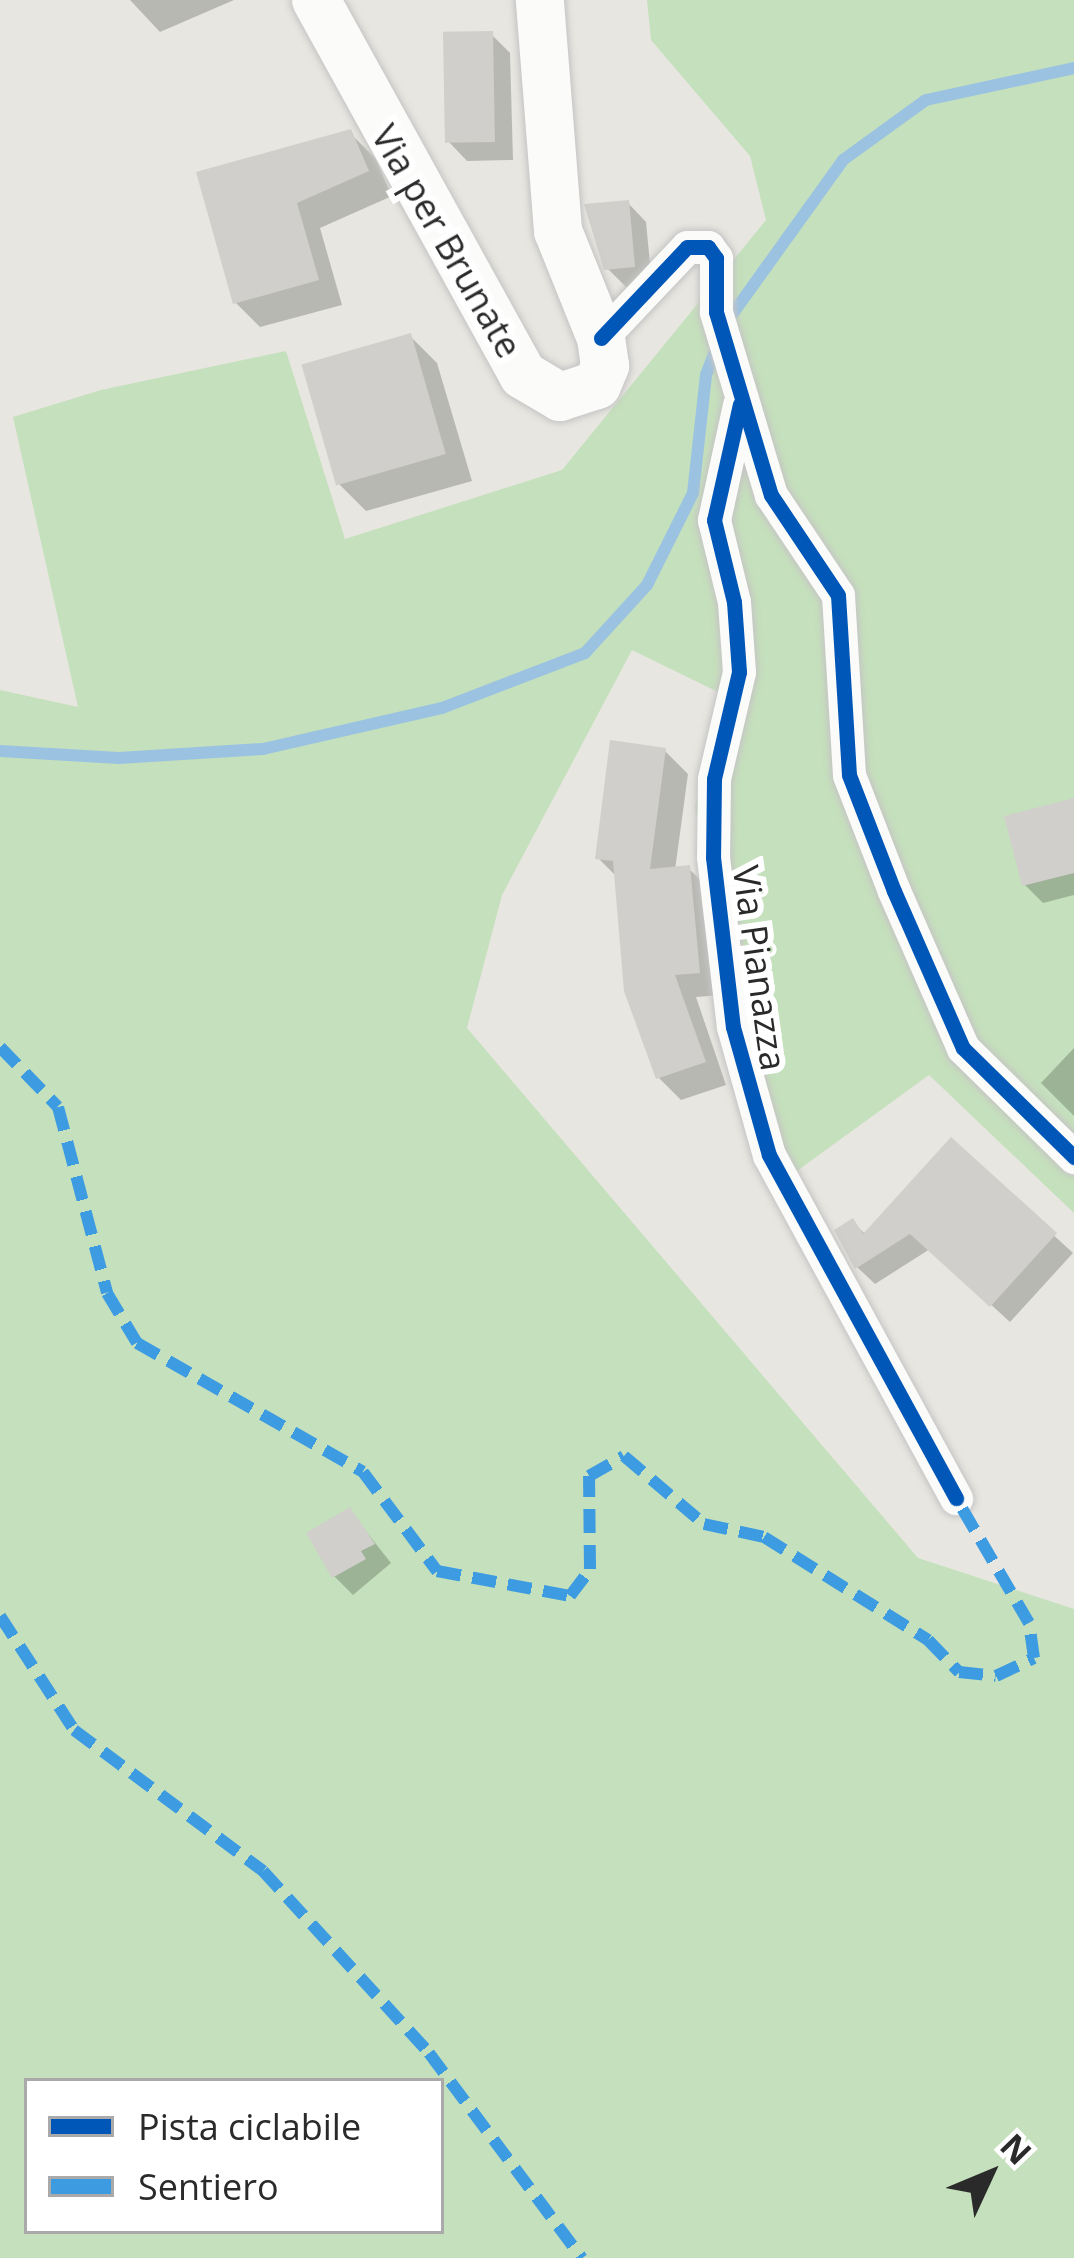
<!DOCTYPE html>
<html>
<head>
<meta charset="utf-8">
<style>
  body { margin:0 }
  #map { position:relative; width:1074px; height:2258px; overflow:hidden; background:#e7e6e0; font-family:"Open Sans",sans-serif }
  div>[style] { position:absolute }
  .green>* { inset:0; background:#c5e0bc }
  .shadow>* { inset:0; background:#0003 }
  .stream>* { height:12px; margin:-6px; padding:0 6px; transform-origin:6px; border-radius:6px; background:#9bc3e1 }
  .building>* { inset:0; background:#d0cfcb; transform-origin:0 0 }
  .roads { filter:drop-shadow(0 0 3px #c5c4c4) drop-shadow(0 0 3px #c5c4c4) }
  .street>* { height:33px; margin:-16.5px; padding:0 16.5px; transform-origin:16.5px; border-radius:16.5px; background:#fbfbfa }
  .secondary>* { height:48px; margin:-24px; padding:0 24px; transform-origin:24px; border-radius:24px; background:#fbfbfa }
  .quiet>* { height:12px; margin-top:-6px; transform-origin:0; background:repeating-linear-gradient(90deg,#3d9ce1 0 24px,transparent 0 36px) }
  .cycleway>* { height:15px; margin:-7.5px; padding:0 7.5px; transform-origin:7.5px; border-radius:7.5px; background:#0057b8 }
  span { translate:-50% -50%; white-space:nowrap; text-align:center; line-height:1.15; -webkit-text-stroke:12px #fff; paint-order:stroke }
  .street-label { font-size:36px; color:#2a2a2a }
  .legend { position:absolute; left:24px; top:2078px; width:420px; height:156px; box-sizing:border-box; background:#fff; border:3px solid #aaa; margin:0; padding:15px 21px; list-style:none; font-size:36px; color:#2a2a2a }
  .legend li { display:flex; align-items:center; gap:24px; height:60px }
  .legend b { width:60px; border:3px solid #aaa }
  .north { position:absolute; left:930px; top:2114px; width:120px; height:120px; -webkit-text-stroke:9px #fff; paint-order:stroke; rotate:46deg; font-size:33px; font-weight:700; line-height:48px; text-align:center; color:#2a2a2a }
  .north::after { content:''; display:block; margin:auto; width:42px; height:54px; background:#2a2a2a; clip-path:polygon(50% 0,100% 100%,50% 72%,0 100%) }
</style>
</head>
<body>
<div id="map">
  <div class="green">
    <i style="clip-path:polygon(evenodd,647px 0,1074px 0,1074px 1213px,929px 1075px,779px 1184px,695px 808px,718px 692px,632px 650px,502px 895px,467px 1028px,918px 1558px,1074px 1609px,1074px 2258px,0 2258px,0 690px,78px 707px,13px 417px,101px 390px,286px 351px,345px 539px,562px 470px,766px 220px,750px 156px,651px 40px,647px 0,27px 2081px,441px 2081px,441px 2231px,27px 2231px,27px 2081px)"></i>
  </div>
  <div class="shadow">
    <i style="clip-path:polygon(130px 0,234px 0,160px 32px)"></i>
    <i style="clip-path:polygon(491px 34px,510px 53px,513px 160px,467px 161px,449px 142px)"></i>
    <i style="clip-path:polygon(350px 133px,375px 158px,392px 196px,320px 228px,342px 305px,260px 327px,235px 302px,200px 174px)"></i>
    <i style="clip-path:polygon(628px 203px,646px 222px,652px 285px,626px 287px,607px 268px)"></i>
    <i style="clip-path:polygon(410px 336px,437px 363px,472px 481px,366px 511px,339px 484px)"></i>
    <i style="clip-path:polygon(665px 751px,688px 774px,675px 870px,689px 869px,712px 891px,722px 995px,696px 997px,726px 1085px,681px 1100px,659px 1078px,617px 877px,598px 858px)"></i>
    <i style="clip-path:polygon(1074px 804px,1074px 895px,1043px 903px,1024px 884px)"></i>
    <i style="clip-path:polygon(1074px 1048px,1074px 1116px,1041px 1083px)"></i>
    <i style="clip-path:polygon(951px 1141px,1073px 1253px,1010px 1322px,930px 1249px,875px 1284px,857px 1267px,853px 1222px,866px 1235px)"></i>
    <i style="clip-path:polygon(350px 1511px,391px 1563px,353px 1595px,334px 1576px)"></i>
  </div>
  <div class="stream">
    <i style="left:726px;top:323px;width:201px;rotate:-54.3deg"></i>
    <i style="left:843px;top:160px;width:102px;rotate:-35.9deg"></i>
    <i style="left:926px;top:100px;width:151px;rotate:-12.2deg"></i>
    <i style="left:0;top:751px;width:119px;rotate:3.4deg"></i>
    <i style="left:119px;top:758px;width:144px;rotate:-3.6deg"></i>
    <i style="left:263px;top:749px;width:184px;rotate:-12.9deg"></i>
    <i style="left:442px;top:708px;width:153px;rotate:-21deg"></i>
    <i style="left:585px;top:653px;width:92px;rotate:-47.6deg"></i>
    <i style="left:647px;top:585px;width:103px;rotate:-63.4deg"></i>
    <i style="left:693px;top:493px;width:119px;rotate:-83.7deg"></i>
    <i style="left:706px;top:375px;width:30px;rotate:-69deg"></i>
  </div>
  <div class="building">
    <i style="left:493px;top:31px;width:111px;height:50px;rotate:89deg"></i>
    <i style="clip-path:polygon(351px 129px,369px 171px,297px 203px,319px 280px,233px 304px,196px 172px)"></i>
    <i style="clip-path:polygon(629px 200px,635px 267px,604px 270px,584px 204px)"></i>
    <i style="left:411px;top:333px;width:126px;height:114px;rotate:74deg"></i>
    <i style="clip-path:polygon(610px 740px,666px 748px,650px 869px,690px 865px,700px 973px,675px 975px,706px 1062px,656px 1079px,624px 991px,613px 861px,595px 859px)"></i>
    <i style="clip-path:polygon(1074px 798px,1074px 873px,1022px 886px,1004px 816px)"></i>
    <i style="clip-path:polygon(951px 1137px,1057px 1233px,990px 1307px,910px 1234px,855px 1269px,834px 1230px,853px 1218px,863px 1234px)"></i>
    <i style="clip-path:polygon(350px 1507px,375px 1544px,361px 1551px,366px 1559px,332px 1578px,306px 1533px)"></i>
  </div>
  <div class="roads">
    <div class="street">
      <i style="left:601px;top:338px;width:125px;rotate:-46.6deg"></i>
      <i style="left:687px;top:247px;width:21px"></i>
      <i style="left:708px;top:247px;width:14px;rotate:54deg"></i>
      <i style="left:716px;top:258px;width:54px;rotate:90deg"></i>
      <i style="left:716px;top:312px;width:191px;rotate:73.3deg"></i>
      <i style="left:771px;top:495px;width:120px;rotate:56.2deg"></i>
      <i style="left:838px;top:595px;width:180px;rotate:86.5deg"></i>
      <i style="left:849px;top:775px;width:124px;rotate:68.8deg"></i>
      <i style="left:894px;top:891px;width:171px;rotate:66.3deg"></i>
      <i style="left:963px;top:1048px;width:156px;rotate:44.5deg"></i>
      <i style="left:739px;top:405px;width:118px;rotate:102.3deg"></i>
      <i style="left:714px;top:520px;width:84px;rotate:76.3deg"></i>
      <i style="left:734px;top:602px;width:70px;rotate:85.9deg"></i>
      <i style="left:739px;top:672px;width:110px;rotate:103.2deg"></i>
      <i style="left:714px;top:779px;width:78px;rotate:90.7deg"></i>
      <i style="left:713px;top:857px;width:171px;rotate:83.3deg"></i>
      <i style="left:733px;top:1027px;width:133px;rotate:74.3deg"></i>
      <i style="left:769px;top:1155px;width:391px;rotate:61.4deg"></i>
    </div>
    <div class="secondary">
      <i style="left:316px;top:0;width:428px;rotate:61.1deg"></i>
      <i style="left:523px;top:375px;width:43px;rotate:30.7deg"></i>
      <i style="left:560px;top:397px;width:39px;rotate:-18deg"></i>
      <i style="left:597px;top:385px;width:21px;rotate:-67deg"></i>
      <i style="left:605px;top:366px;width:28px;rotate:-98deg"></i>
      <i style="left:601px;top:338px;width:115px;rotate:-111.9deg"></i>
      <i style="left:558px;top:231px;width:232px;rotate:-94.5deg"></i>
    </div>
  </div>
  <div class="quiet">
    <i style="left:0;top:1047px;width:83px;rotate:46deg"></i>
    <i style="left:58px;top:1107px;width:192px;rotate:75.2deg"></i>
    <i style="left:107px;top:1293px;width:58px;rotate:59deg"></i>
    <i style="left:137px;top:1343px;width:260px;rotate:29.7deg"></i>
    <i style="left:363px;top:1472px;width:124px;rotate:53.2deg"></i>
    <i style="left:437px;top:1571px;width:135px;rotate:10.6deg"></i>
    <i style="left:570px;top:1596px;width:34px;rotate:-53deg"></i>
    <i style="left:590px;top:1569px;width:93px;rotate:-90.6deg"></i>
    <i style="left:589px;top:1476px;width:40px;rotate:-29.7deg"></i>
    <i style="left:624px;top:1456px;width:105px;rotate:40.4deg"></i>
    <i style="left:704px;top:1524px;width:61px;rotate:12.2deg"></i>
    <i style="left:764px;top:1537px;width:194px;rotate:32.1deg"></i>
    <i style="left:928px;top:1640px;width:45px;rotate:45.9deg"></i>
    <i style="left:959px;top:1672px;width:37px;rotate:6deg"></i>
    <i style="left:996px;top:1676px;width:42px;rotate:-25.3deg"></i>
    <i style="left:1034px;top:1658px;width:35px;rotate:-98deg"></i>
    <i style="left:1029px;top:1623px;width:145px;rotate:-120.3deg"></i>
    <i style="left:0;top:1616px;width:136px;rotate:57deg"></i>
    <i style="left:74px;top:1730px;width:236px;rotate:36.7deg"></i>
    <i style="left:263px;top:1871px;width:246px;rotate:47.6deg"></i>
    <i style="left:429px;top:2053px;width:256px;rotate:53.3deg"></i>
  </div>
  <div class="cycleway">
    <i style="left:601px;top:338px;width:125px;rotate:-46.6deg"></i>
    <i style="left:687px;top:247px;width:21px"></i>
    <i style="left:708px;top:247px;width:14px;rotate:54deg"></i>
    <i style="left:716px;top:258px;width:54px;rotate:90deg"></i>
    <i style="left:716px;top:312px;width:191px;rotate:73.3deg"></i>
    <i style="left:771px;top:495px;width:120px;rotate:56.2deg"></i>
    <i style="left:838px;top:595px;width:180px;rotate:86.5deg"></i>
    <i style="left:849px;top:775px;width:124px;rotate:68.8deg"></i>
    <i style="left:894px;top:891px;width:171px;rotate:66.3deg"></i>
    <i style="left:963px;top:1048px;width:156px;rotate:44.5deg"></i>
    <i style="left:740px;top:404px;width:119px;rotate:102.6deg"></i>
    <i style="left:714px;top:520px;width:84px;rotate:76.3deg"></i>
    <i style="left:734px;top:602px;width:70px;rotate:85.9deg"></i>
    <i style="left:739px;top:672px;width:110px;rotate:103.2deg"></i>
    <i style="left:714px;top:779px;width:78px;rotate:90.7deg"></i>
    <i style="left:713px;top:857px;width:171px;rotate:83.3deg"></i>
    <i style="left:733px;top:1027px;width:133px;rotate:74.3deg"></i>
    <i style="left:769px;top:1155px;width:391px;rotate:61.4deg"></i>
  </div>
  <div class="street-label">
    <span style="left:447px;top:241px;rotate:60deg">Via per Brunate</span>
    <span style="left:760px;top:968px;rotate:82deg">Via Pianazza</span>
  </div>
  <ul class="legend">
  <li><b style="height:15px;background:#0057b8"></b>Pista ciclabile</li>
  <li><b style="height:15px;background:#3d9ce1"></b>Sentiero</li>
  </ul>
  <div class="north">N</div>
</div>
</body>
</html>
